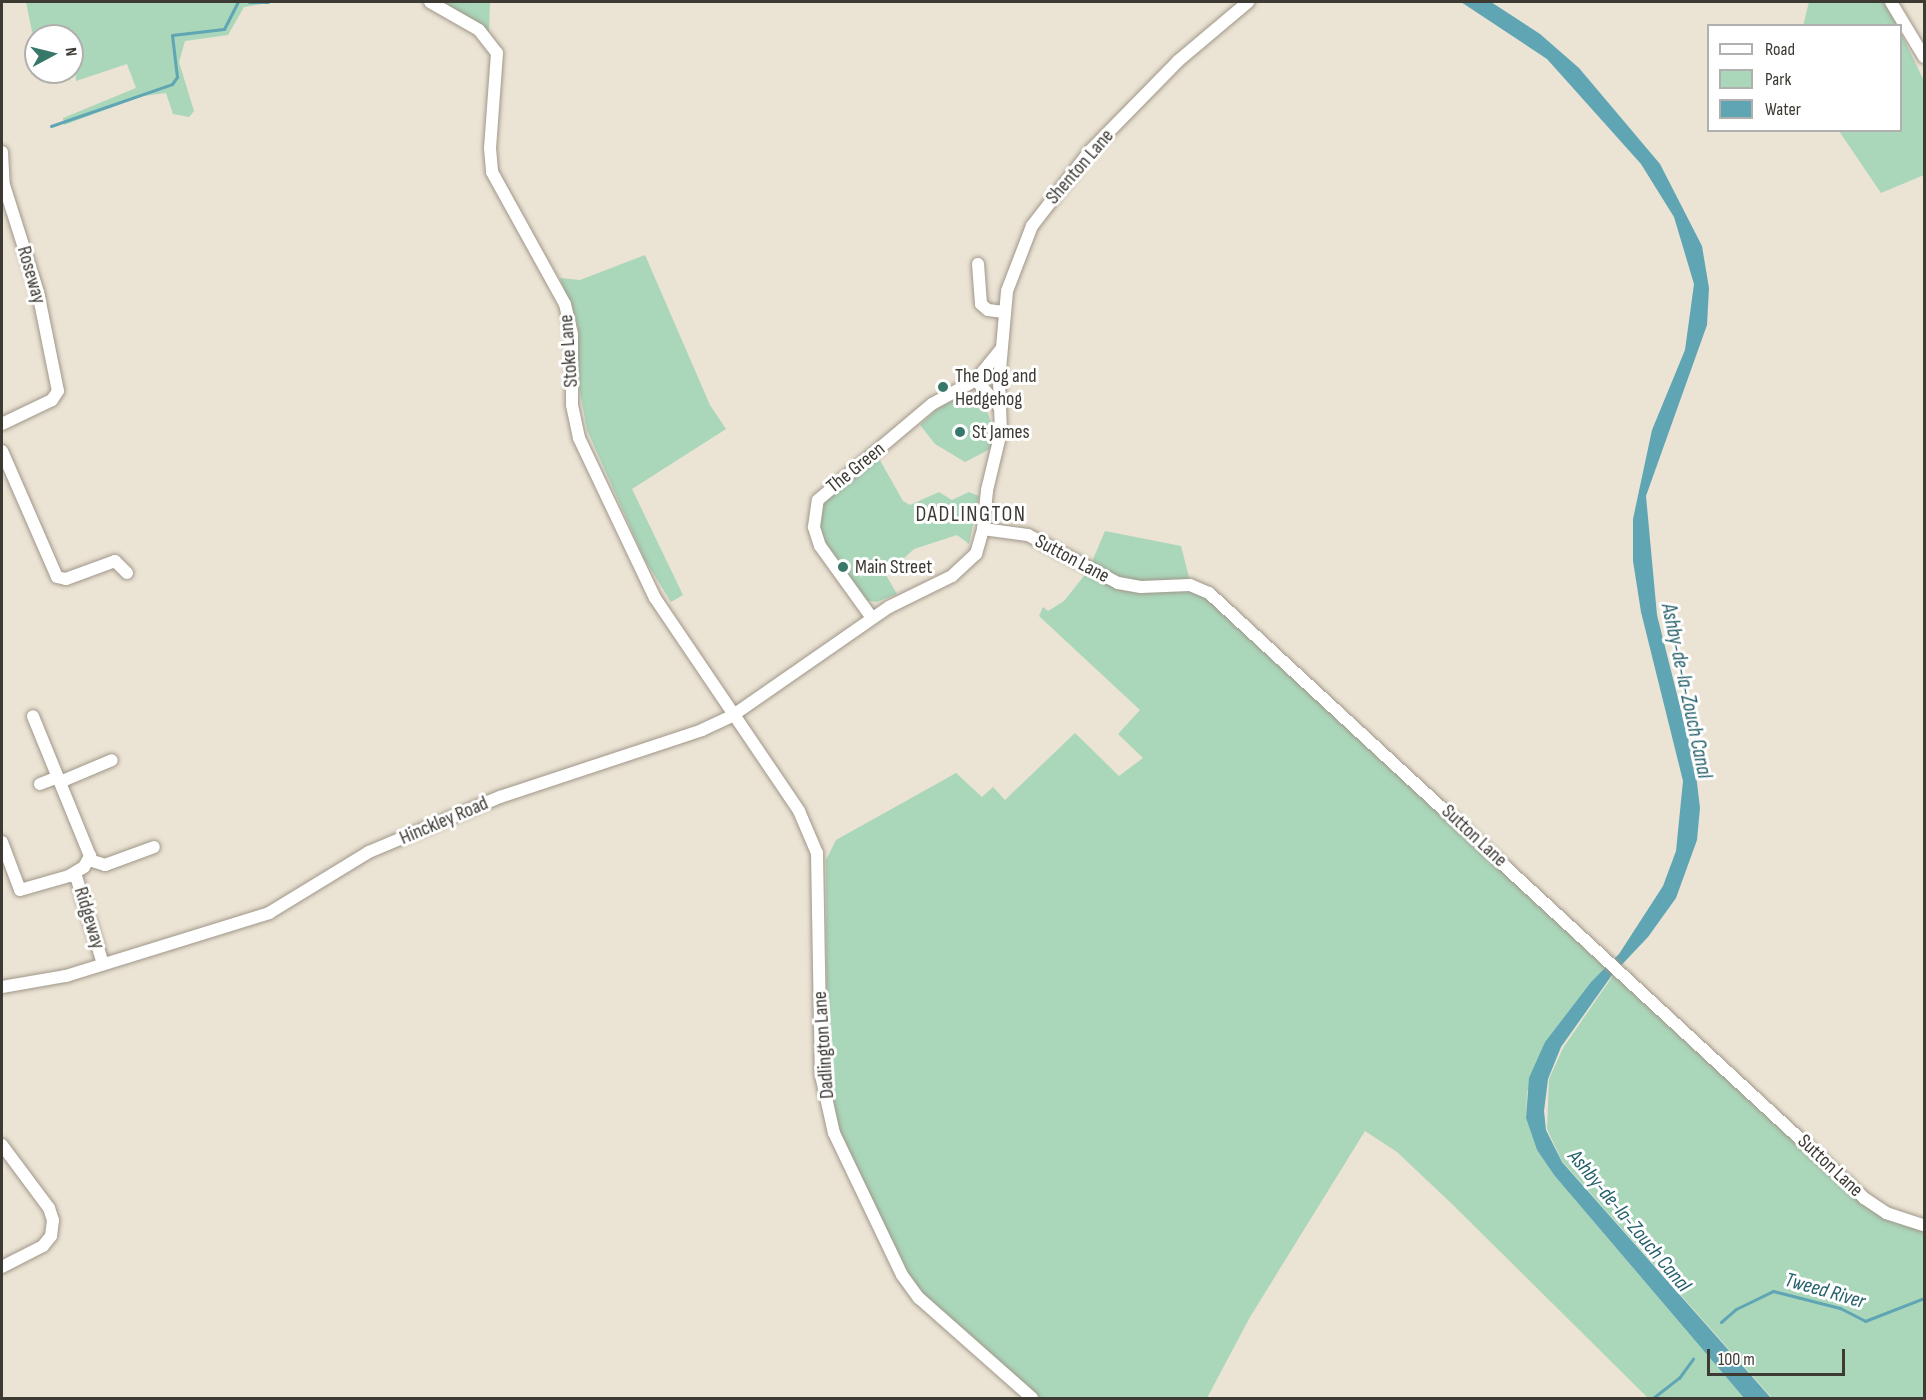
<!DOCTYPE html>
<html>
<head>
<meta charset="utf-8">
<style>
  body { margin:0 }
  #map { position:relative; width:1926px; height:1400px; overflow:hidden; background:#ebe3d4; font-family:"Sofia Sans Condensed",sans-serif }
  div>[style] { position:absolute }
  .green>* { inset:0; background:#aad6ba }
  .water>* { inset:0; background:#5fa5b4 }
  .stream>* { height:3px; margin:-1.5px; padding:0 1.5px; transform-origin:1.5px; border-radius:1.5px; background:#5fa5b4 }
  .roads { filter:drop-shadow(0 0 2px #9f9789) drop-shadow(0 0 2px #9f9789) }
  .minor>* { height:12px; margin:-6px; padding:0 6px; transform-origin:6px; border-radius:6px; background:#fff }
  .dots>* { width:16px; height:16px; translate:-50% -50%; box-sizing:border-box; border:3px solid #fff; border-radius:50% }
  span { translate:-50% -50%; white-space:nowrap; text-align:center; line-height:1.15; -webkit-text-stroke:6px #fff; paint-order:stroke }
  .street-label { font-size:20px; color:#3d3a34 }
  .poi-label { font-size:20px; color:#3d3a34 }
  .left { translate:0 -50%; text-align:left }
  .water-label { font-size:21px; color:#25606b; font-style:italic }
  .quarter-label { font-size:22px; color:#3d3a34; letter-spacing:1.5px }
  .frame { position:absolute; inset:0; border:3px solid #3d3a34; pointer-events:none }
  .legend { position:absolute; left:1707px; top:24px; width:195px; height:108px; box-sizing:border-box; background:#fff; border:2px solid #b1b0ae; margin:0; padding:8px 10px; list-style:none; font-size:18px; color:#3d3a34 }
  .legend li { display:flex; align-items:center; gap:12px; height:30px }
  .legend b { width:30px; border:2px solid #b1b0ae }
  .north { position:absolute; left:24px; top:24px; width:60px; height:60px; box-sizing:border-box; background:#fff; border:2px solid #b1b0ae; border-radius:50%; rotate:83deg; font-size:16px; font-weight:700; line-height:24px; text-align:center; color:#3d3a34 }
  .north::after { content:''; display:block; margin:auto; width:21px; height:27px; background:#377868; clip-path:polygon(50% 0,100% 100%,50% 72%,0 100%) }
  .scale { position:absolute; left:1707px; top:1349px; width:138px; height:27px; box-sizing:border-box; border:3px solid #3d3a34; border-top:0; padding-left:8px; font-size:18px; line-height:21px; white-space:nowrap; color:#3d3a34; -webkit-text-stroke:4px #fff; paint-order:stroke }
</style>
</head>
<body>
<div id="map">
  <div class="green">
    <i style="clip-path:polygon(26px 2px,274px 2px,244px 7px,228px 35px,185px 41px,179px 62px,194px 111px,189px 117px,173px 114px,166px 93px,143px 96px,64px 125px,63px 118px,136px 88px,127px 64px,76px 81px,72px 36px,36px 36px,36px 51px)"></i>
    <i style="clip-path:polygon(441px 2px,490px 3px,489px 32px,482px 29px)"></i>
    <i style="clip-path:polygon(1809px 2px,1884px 2px,1897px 25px,1803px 26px)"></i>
    <i style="clip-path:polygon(1901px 33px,1924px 81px,1924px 175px,1881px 193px,1839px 131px,1900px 130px)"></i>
    <i style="clip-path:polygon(645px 255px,710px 405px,726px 429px,632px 489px,683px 595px,671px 602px,645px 560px,587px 430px,579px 387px,578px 327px,560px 278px,580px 280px)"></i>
    <i style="clip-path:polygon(970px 391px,986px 408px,992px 425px,992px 448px,965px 462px,935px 444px,920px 425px,937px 409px)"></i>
    <i style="clip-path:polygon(877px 455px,903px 501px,910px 505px,939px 492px,952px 500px,969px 492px,979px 496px,969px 544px,957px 535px,914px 549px,886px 575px,897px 594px,877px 602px,864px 600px,822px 544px,816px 527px,820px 500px)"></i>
    <i style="clip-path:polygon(1105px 531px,1181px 546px,1191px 585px,1209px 593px,1611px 963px,1591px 982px,1545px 1042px,1527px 1093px,1526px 1118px,1537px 1150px,1554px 1175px,1744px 1398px,1648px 1398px,1451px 1203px,1397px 1152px,1365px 1131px,1250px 1317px,1207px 1398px,1037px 1398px,912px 1284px,842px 1143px,827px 1074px,826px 860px,836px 840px,956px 773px,982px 797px,993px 787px,1005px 800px,1075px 733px,1119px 776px,1143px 758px,1118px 734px,1140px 710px,1039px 616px,1043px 607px,1048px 611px,1064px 601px,1088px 571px)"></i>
    <i style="clip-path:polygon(1614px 974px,1864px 1198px,1924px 1225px,1924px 1398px,1772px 1398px,1562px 1161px,1547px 1129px,1549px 1079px,1563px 1048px)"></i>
  </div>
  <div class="water">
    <i style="clip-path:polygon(1461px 2px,1491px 2px,1540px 34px,1579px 68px,1660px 164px,1702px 246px,1709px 288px,1707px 325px,1646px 496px,1657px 615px,1695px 766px,1700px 808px,1697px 840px,1676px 898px,1648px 937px,1612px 975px,1561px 1047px,1548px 1079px,1544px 1111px,1546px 1130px,1562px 1162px,1771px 1398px,1744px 1398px,1554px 1175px,1537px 1150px,1526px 1118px,1529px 1078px,1545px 1042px,1591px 982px,1619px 954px,1663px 886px,1676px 851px,1683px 781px,1641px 612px,1633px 561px,1633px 519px,1652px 430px,1685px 350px,1694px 284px,1674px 217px,1641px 164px,1547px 59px)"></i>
  </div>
  <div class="stream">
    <i style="left:249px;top:2px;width:19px"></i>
    <i style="left:51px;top:126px;width:128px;rotate:-19.1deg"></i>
    <i style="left:172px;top:84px;width:9px;rotate:-54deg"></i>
    <i style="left:177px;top:77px;width:42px;rotate:-96.8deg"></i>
    <i style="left:172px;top:35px;width:52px;rotate:-6.6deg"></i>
    <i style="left:224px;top:29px;width:30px;rotate:-63deg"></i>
    <i style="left:1721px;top:1322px;width:20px;rotate:-41deg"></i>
    <i style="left:1736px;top:1309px;width:41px;rotate:-25.9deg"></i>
    <i style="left:1773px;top:1291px;width:69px;rotate:14.2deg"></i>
    <i style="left:1840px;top:1308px;width:28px;rotate:27deg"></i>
    <i style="left:1865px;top:1321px;width:63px;rotate:-21.3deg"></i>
    <i style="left:1653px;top:1398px;width:33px;rotate:-38deg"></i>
    <i style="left:1679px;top:1378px;width:24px;rotate:-54deg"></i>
  </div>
  <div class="roads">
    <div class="minor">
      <i style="left:430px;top:2px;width:56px;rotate:29.7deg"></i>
      <i style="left:479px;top:30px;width:29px;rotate:52deg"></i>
      <i style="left:497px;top:53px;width:95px;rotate:94.2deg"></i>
      <i style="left:490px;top:148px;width:24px;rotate:85deg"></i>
      <i style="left:492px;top:172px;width:151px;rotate:61.1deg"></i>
      <i style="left:565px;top:304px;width:32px;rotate:77deg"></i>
      <i style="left:572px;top:335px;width:70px;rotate:90deg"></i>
      <i style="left:572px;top:405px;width:34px;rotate:78deg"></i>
      <i style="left:579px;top:438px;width:177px;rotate:64.6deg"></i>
      <i style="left:655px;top:598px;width:257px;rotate:55.9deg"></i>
      <i style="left:799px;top:811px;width:46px;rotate:66.8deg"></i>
      <i style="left:817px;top:853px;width:222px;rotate:89deg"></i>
      <i style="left:821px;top:1075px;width:59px;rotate:77.4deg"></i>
      <i style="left:834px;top:1133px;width:157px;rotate:64.4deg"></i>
      <i style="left:902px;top:1275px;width:29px;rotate:54deg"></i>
      <i style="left:919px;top:1298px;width:151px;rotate:41.5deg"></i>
      <i style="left:1891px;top:2px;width:64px;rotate:59deg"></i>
      <i style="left:2px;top:152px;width:33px;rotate:87deg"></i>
      <i style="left:4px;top:185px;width:112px;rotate:72.4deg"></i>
      <i style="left:38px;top:292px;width:101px;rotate:78.6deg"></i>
      <i style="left:58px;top:391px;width:11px;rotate:124deg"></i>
      <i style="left:52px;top:400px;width:55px;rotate:154.4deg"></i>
      <i style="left:978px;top:264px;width:40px;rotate:85.7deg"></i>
      <i style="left:981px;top:304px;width:9px;rotate:41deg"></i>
      <i style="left:988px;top:310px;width:16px;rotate:7deg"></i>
      <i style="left:976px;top:380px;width:40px;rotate:-51deg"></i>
      <i style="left:2px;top:451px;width:137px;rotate:66.4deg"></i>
      <i style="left:57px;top:577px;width:9px;rotate:13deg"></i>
      <i style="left:66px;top:579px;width:52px;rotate:-20.2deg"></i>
      <i style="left:115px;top:561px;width:17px;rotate:45deg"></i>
      <i style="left:983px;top:529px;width:45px;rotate:7.6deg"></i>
      <i style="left:1028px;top:535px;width:102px;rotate:28.1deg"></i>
      <i style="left:1118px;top:583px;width:23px;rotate:10deg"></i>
      <i style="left:1141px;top:587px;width:49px;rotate:-2.3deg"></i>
      <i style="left:1190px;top:585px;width:21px;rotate:23deg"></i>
      <i style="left:1209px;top:593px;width:892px;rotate:42.73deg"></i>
      <i style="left:1864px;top:1198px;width:27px;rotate:34deg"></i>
      <i style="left:1886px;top:1213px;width:40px;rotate:18deg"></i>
      <i style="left:872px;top:618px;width:89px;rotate:-125.8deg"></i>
      <i style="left:820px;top:546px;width:20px;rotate:-108deg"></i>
      <i style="left:814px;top:527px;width:27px;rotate:-82deg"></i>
      <i style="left:818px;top:500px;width:149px;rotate:-40.1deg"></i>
      <i style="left:932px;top:404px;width:50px;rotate:-28.6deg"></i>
      <i style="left:976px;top:380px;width:35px;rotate:49deg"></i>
      <i style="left:60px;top:782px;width:56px;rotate:-22.9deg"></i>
      <i style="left:40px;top:784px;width:19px;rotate:-21deg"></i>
      <i style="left:2px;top:842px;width:51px;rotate:69.4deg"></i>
      <i style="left:20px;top:890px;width:51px;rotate:-15.9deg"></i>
      <i style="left:69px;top:876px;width:17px;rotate:-31deg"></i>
      <i style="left:84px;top:867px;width:13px;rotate:-61deg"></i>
      <i style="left:90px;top:856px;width:151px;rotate:-112.2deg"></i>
      <i style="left:89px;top:860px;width:17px;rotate:17deg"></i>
      <i style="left:105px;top:865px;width:52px;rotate:-20.2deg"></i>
      <i style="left:75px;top:873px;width:95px;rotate:72.9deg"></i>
      <i style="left:2px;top:987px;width:65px;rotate:-9.8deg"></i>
      <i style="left:66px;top:976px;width:213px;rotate:-17.2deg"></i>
      <i style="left:269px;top:913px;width:117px;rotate:-31.4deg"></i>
      <i style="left:369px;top:852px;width:142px;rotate:-22.8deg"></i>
      <i style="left:500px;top:797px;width:213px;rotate:-18.3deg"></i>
      <i style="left:702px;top:730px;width:33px;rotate:-25deg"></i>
      <i style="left:732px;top:716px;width:191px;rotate:-34.8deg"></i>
      <i style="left:889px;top:607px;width:70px;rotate:-26.2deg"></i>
      <i style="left:952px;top:576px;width:33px;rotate:-43deg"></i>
      <i style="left:976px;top:554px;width:26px;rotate:-74deg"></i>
      <i style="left:983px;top:529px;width:39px;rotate:-84deg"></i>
      <i style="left:987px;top:490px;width:60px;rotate:-76.4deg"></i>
      <i style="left:1001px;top:432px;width:51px;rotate:-92.2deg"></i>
      <i style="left:999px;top:381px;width:90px;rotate:-84.9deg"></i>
      <i style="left:1007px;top:291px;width:70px;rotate:-69deg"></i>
      <i style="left:1032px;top:226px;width:93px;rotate:-52.4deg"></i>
      <i style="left:1089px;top:152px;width:127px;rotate:-45.6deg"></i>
      <i style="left:1178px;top:61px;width:92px;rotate:-40.1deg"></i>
      <i style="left:2px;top:1145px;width:79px;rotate:53.3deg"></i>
      <i style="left:49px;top:1208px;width:13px;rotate:72deg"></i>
      <i style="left:53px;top:1220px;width:16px;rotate:97deg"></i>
      <i style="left:51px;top:1236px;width:13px;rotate:129deg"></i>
      <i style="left:43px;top:1246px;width:46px;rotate:152.9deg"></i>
    </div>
  </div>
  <div class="dots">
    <i style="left:943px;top:387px;background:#377868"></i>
    <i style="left:960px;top:432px;background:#377868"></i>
    <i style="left:843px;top:567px;background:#377868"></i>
  </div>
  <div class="street-label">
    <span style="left:1080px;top:167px;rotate:-49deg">Shenton Lane</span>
    <span style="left:31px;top:275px;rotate:74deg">Roseway</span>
    <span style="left:569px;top:351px;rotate:-94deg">Stoke Lane</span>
    <span style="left:856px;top:468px;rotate:-39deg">The Green</span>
    <span style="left:1072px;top:559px;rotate:28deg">Sutton Lane</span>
    <span style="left:444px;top:821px;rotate:-23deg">Hinckley Road</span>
    <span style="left:1474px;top:836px;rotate:43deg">Sutton Lane</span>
    <span style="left:89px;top:918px;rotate:73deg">Ridgeway</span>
    <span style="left:824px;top:1045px;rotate:-94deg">Dadlington Lane</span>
    <span style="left:1830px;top:1166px;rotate:43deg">Sutton Lane</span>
  </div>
  <div class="poi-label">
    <span class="left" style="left:955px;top:388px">The Dog and<br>Hedgehog</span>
    <span class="left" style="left:972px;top:432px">St James</span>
    <span class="left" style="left:855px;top:567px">Main Street</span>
  </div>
  <div class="water-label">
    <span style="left:1686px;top:691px;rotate:78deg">Ashby-de-la-Zouch Canal</span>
    <span style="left:1629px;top:1221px;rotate:50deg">Ashby-de-la-Zouch Canal</span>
    <span style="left:1825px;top:1291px;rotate:16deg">Tweed River</span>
  </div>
  <div class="quarter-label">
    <span style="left:971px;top:515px">DADLINGTON</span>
  </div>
  <div class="frame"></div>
  <ul class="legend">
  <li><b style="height:8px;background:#fff"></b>Road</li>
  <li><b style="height:16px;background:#aad6ba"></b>Park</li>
  <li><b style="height:16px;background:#5fa5b4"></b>Water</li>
  </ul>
  <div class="north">N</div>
  <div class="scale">100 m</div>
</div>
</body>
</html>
